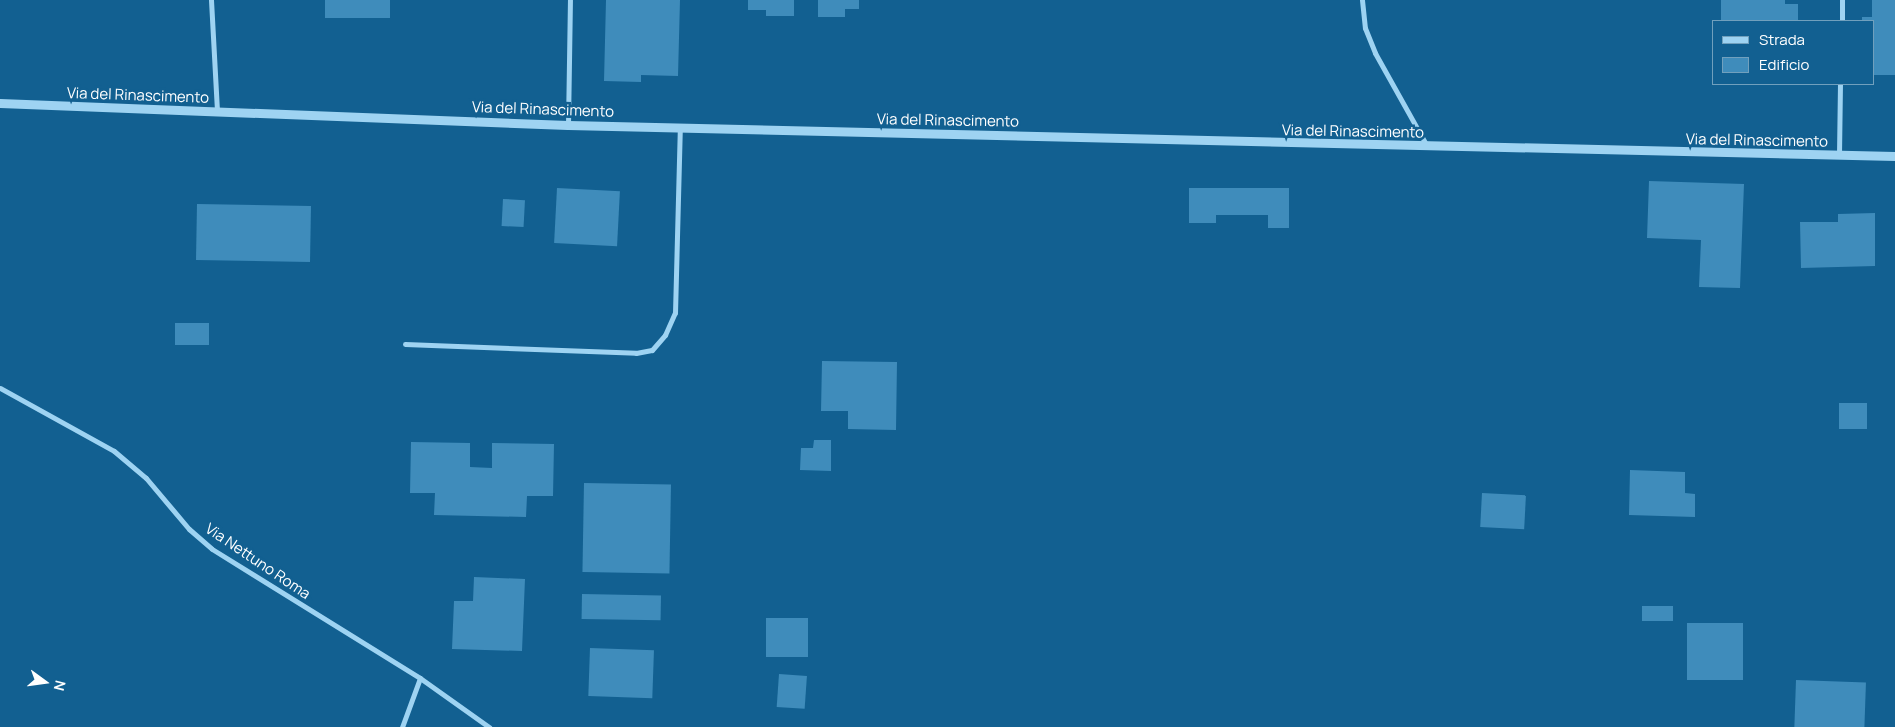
<!DOCTYPE html>
<html>
<head>
<meta charset="utf-8">
<style>
  body { margin:0 }
  #map { position:relative; width:1895px; height:727px; overflow:hidden; background:#126091; font-family:Manrope,sans-serif }
  div>[style] { position:absolute }
  .building>* { inset:0; background:#3f8cbb; transform-origin:0 0 }
  .minor>* { height:5px; margin:-2.5px; padding:0 2.5px; transform-origin:2.5px; border-radius:2.5px; background:#9ed3f2 }
  .tertiary>* { height:9px; margin:-4.5px; padding:0 4.5px; transform-origin:4.5px; border-radius:4.5px; background:#9ed3f2 }
  span { translate:-50% -50%; white-space:nowrap; text-align:center; line-height:1.15; -webkit-text-stroke:5px #126091; paint-order:stroke }
  .street-label { font-size:15px; color:#fff }
  .legend { position:absolute; left:1712px; top:20px; width:162px; height:65px; box-sizing:border-box; background:#126091; border:1px solid #71a0bd; margin:0; padding:6px 9px; list-style:none; font-size:15px; color:#fff }
  .legend li { display:flex; align-items:center; gap:10px; height:25px }
  .legend b { width:25px; border:1px solid #71a0bd }
  .north { position:absolute; left:20px; top:657px; width:50px; height:50px; -webkit-text-stroke:4px #126091; paint-order:stroke; rotate:104deg; font-size:14px; font-weight:700; line-height:20px; text-align:center; color:#fff }
  .north::after { content:''; display:block; margin:auto; width:18px; height:22px; background:#fff; clip-path:polygon(50% 0,100% 100%,50% 72%,0 100%) }
</style>
</head>
<body>
<div id="map">
  <div class="building">
    <i style="left:325px;top:0;width:65px;height:18px"></i>
    <i style="clip-path:polygon(606px 0,680px 0,678px 76px,641px 75px,641px 82px,604px 81px)"></i>
    <i style="clip-path:polygon(748px 0,794px 0,794px 16px,766px 16px,766px 10px,748px 10px)"></i>
    <i style="clip-path:polygon(818px 0,859px 0,859px 9px,845px 9px,845px 17px,818px 17px)"></i>
    <i style="clip-path:polygon(1721px 0,1785px 0,1785px 4px,1798px 4px,1798px 21px,1721px 21px)"></i>
    <i style="clip-path:polygon(1872px 0,1895px 0,1895px 75px,1874px 75px,1874px 21px,1862px 21px,1862px 17px,1872px 17px)"></i>
    <i style="clip-path:polygon(1649px 181px,1744px 184px,1740px 288px,1699px 287px,1701px 240px,1647px 238px)"></i>
    <i style="left:557px;top:188px;width:63px;height:55px;rotate:3deg"></i>
    <i style="clip-path:polygon(1189px 188px,1289px 188px,1289px 228px,1268px 228px,1268px 215px,1216px 215px,1216px 223px,1189px 223px)"></i>
    <i style="left:503px;top:199px;width:22px;height:27px;rotate:3deg"></i>
    <i style="left:197px;top:204px;width:114px;height:56px;rotate:1deg"></i>
    <i style="clip-path:polygon(1875px 213px,1875px 266px,1801px 268px,1800px 222px,1838px 222px,1838px 214px)"></i>
    <i style="left:175px;top:323px;width:34px;height:22px"></i>
    <i style="clip-path:polygon(822px 361px,897px 362px,896px 430px,848px 429px,848px 411px,821px 411px)"></i>
    <i style="left:1839px;top:403px;width:28px;height:26px"></i>
    <i style="clip-path:polygon(814px 440px,831px 440px,831px 471px,800px 470px,801px 448px,813px 448px)"></i>
    <i style="clip-path:polygon(411px 442px,470px 443px,470px 467px,492px 468px,492px 443px,554px 444px,553px 496px,527px 496px,526px 517px,434px 515px,435px 493px,410px 493px)"></i>
    <i style="clip-path:polygon(1630px 470px,1685px 472px,1685px 493px,1695px 494px,1695px 517px,1629px 515px)"></i>
    <i style="left:584px;top:483px;width:87px;height:89px;rotate:1deg"></i>
    <i style="left:1482px;top:493px;width:44px;height:34px;rotate:3deg"></i>
    <i style="clip-path:polygon(474px 577px,525px 579px,522px 651px,452px 649px,454px 601px,473px 601px)"></i>
    <i style="left:582px;top:594px;width:79px;height:25px;rotate:1deg"></i>
    <i style="left:1642px;top:606px;width:31px;height:15px"></i>
    <i style="left:766px;top:618px;width:42px;height:39px"></i>
    <i style="left:1687px;top:623px;width:56px;height:57px"></i>
    <i style="left:590px;top:648px;width:64px;height:48px;rotate:2deg"></i>
    <i style="left:779px;top:674px;width:28px;height:33px;rotate:4deg"></i>
    <i style="left:1796px;top:680px;width:70px;height:47px;rotate:2deg"></i>
  </div>
  <div class="minor">
    <i style="left:211px;top:0;width:111px;rotate:86.9deg"></i>
    <i style="left:1362px;top:0;width:28px;rotate:84deg"></i>
    <i style="left:1365px;top:28px;width:27px;rotate:68deg"></i>
    <i style="left:1375px;top:53px;width:107px;rotate:60.8deg"></i>
    <i style="left:1842px;top:21px;width:21px;rotate:-90deg"></i>
    <i style="left:568px;top:125px;width:125px;rotate:-89.1deg"></i>
    <i style="left:1839px;top:155px;width:71px;rotate:-89.2deg"></i>
    <i style="left:405px;top:344px;width:231px;rotate:2.2deg"></i>
    <i style="left:636px;top:353px;width:16px;rotate:-11deg"></i>
    <i style="left:652px;top:350px;width:20px;rotate:-49deg"></i>
    <i style="left:665px;top:335px;width:24px;rotate:-66deg"></i>
    <i style="left:675px;top:313px;width:186px;rotate:-88.5deg"></i>
    <i style="left:0;top:388px;width:130px;rotate:28.9deg"></i>
    <i style="left:114px;top:451px;width:42px;rotate:40.2deg"></i>
    <i style="left:146px;top:478px;width:67px;rotate:49.9deg"></i>
    <i style="left:189px;top:529px;width:30px;rotate:41deg"></i>
    <i style="left:212px;top:549px;width:245px;rotate:31.8deg"></i>
    <i style="left:420px;top:678px;width:85px;rotate:35.4deg"></i>
    <i style="left:402px;top:727px;width:52px;rotate:-69.8deg"></i>
  </div>
  <div class="tertiary">
    <i style="left:0;top:103px;width:568px;rotate:2.22deg"></i>
    <i style="left:568px;top:125px;width:1327px;rotate:1.34deg"></i>
  </div>
  <div class="street-label">
    <span style="left:138px;top:95px;rotate:2deg">Via del Rinascimento</span>
    <span style="left:543px;top:109px;rotate:2deg">Via del Rinascimento</span>
    <span style="left:948px;top:120px;rotate:1deg">Via del Rinascimento</span>
    <span style="left:1353px;top:131px;rotate:1deg">Via del Rinascimento</span>
    <span style="left:1757px;top:140px;rotate:1deg">Via del Rinascimento</span>
    <span style="left:258px;top:561px;rotate:34deg">Via Nettuno Roma</span>
  </div>
  <ul class="legend">
  <li><b style="height:6px;background:#9ed3f2"></b>Strada</li>
  <li><b style="height:14px;background:#3f8cbb"></b>Edificio</li>
  </ul>
  <div class="north">N</div>
</div>
</body>
</html>
